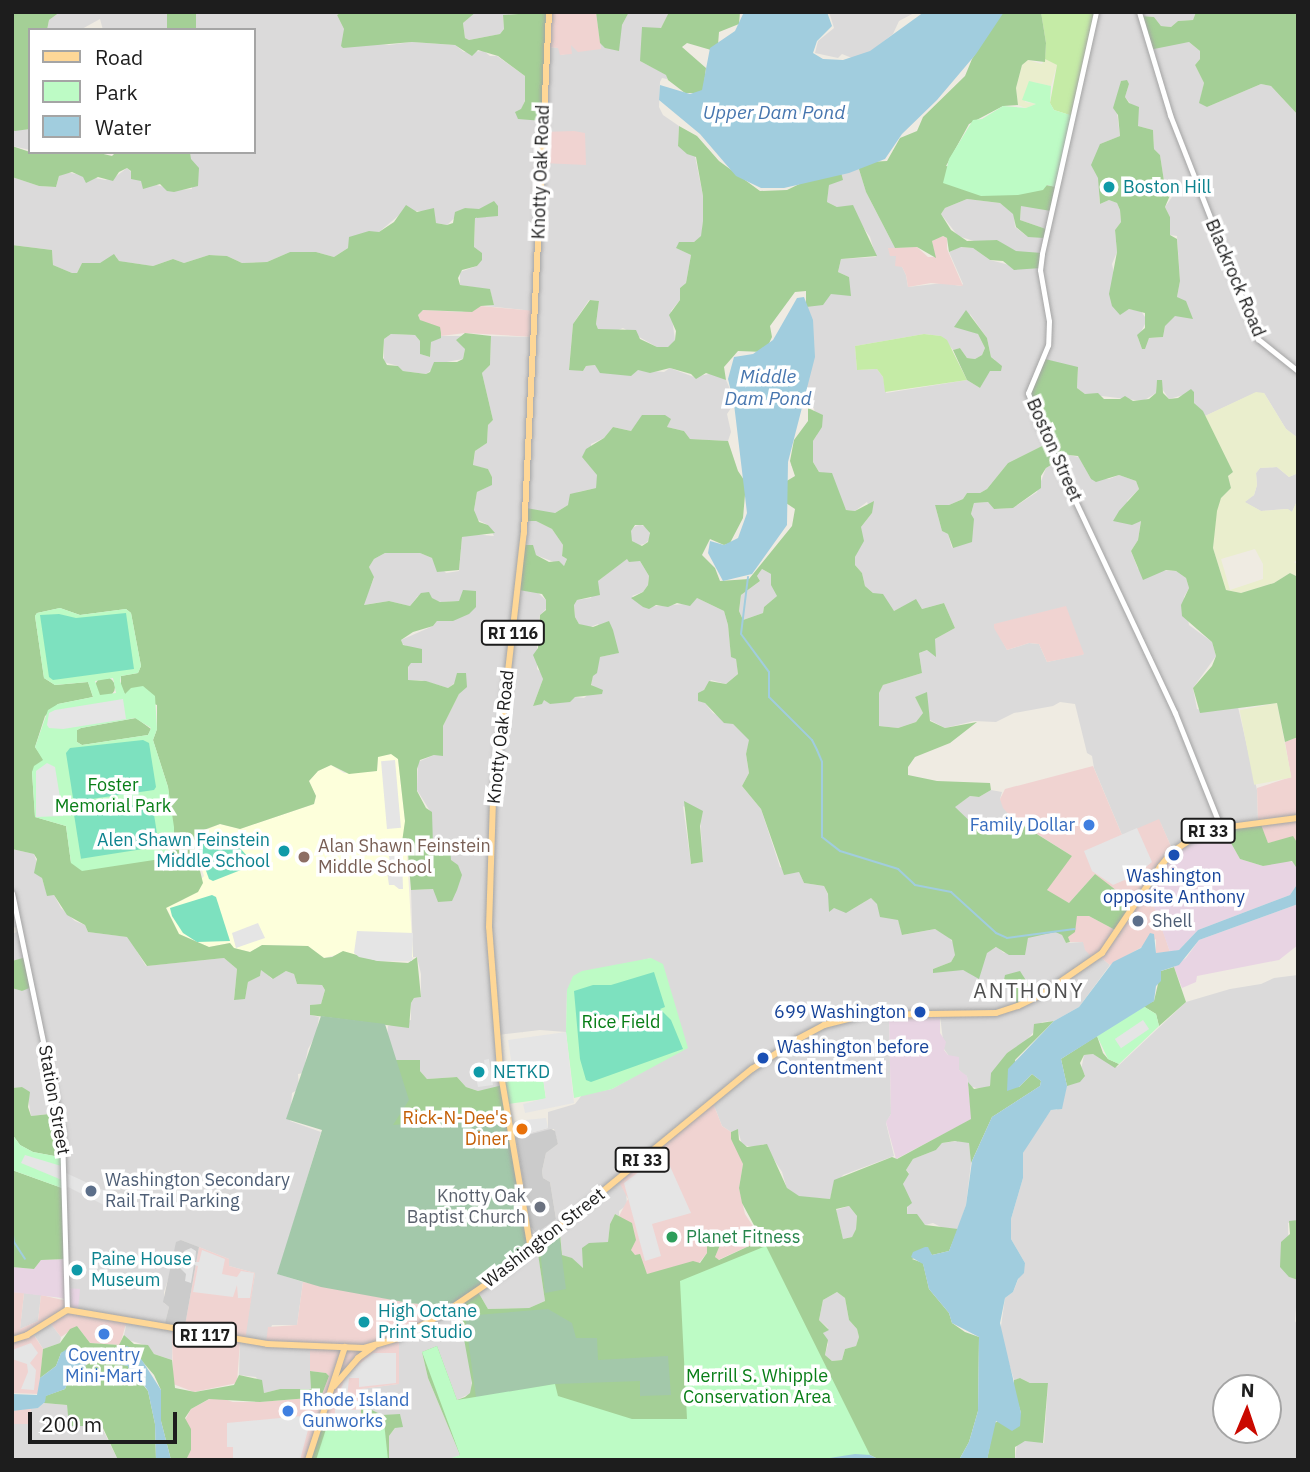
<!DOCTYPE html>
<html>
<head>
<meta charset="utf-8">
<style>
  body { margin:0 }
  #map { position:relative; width:1310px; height:1472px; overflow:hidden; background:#efebe2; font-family:"IBM Plex Sans",sans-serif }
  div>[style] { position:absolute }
  .residential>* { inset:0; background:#dbdada }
  .round { border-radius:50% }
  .commercial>* { inset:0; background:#f0d3d1 }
  .industrial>* { inset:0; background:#e8d4e3 }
  .education>* { inset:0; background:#fdffdb }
  .religious>* { inset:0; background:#cbcbcb }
  .farmland>* { inset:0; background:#eaeecd; transform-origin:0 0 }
  .grass>* { inset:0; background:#c5eba6 }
  .forest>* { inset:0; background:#a4cf96; transform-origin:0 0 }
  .cemetery>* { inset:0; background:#a3c8aa }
  .park>* { inset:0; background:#bdfbc5; transform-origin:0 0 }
  .pitch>* { inset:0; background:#7de1bf; transform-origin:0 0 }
  .parking>* { inset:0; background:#e5e5e5; transform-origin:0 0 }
  .water>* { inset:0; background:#a1cdde }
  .stream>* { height:2px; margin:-1px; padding:0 1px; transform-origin:1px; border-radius:1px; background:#a1cdde }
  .roads { filter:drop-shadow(0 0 2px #a4a4a4) drop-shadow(0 0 2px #a4a4a4) }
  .tertiary>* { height:5px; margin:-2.5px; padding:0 2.5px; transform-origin:2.5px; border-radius:2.5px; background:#fff }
  .primary>* { height:6px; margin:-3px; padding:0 3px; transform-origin:3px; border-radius:3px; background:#fed797 }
  .dots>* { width:19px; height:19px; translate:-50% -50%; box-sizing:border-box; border:4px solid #fff; border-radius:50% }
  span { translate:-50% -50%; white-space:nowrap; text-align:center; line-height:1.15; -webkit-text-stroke:7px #fff; paint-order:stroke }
  .shield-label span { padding:2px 5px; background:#fff; border:2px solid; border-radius:5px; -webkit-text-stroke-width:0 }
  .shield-label { font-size:16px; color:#1d1d1d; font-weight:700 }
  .street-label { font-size:18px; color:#1d1d1d }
  .culture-label { font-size:18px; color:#0d838f }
  .left { translate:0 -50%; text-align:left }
  .right { translate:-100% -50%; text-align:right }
  .park-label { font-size:18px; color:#087e17 }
  .shop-label { font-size:18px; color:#366cbe }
  .education-label { font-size:18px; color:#785e54 }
  .transit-label { font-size:18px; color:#164399 }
  .service-label { font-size:18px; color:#4e5e75 }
  .food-label { font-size:18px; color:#c56008 }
  .worship-label { font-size:18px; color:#5b616d }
  .leisure-label { font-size:18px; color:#27864d }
  .water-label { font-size:19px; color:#4776af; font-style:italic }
  .quarter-label { font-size:21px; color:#505050; letter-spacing:2px }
  .frame { position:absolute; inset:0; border:14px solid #1d1d1d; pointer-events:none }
  .legend { position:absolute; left:28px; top:28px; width:228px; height:126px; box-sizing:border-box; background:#fff; border:2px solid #a5a5a5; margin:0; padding:9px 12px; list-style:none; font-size:21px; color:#1d1d1d }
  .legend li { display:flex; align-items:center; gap:14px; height:35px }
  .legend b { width:35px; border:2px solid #a5a5a5 }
  .north { position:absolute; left:1212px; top:1374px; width:70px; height:70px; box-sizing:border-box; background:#fff; border:2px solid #a5a5a5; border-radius:50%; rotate:2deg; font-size:19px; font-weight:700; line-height:28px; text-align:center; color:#1d1d1d }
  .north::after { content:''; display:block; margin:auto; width:24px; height:32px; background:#ca0900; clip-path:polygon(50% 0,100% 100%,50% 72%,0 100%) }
  .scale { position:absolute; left:28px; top:1412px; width:149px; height:32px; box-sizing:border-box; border:4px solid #1d1d1d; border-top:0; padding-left:9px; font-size:21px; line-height:24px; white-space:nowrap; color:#1d1d1d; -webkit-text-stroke:5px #fff; paint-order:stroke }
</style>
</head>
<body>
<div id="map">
  <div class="residential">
    <i style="clip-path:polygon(60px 12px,167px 12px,167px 30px,103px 30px,100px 19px,80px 30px,47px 30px,49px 20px)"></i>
    <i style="clip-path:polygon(evenodd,196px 12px,342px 12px,337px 15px,344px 29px,344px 41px,389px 45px,412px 42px,440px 44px,455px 45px,464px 52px,484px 51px,490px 56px,497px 56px,525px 76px,525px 100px,518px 119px,547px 47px,559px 48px,561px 55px,571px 53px,571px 45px,601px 49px,600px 43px,604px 45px,622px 25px,629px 12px,669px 12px,661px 28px,652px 28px,640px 61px,667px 75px,667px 79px,662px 78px,660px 82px,659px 107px,663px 115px,679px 126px,678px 146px,695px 156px,703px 196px,703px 221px,702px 236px,694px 242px,680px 242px,677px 248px,691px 255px,686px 283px,680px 288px,680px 300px,671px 311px,675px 340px,669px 347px,657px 347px,623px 328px,616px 331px,598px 329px,596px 324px,599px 301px,589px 300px,573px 324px,569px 369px,583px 371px,586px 366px,595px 365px,619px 374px,638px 370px,664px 372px,670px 368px,694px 377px,714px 373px,726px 380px,733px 396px,733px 405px,727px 414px,731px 432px,728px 441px,690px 439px,684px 431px,667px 427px,668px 424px,641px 418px,631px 431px,613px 427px,604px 438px,591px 444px,591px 465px,598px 475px,596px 488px,578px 492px,568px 505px,555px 513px,542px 513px,525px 520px,536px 521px,552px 529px,563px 545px,562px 556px,567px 559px,564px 566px,536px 555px,538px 593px,546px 600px,546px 609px,540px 615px,537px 632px,537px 669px,542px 673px,543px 679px,533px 706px,543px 699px,550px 704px,575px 697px,584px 698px,595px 689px,591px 684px,593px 675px,597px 672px,597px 662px,600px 657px,618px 653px,598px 624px,588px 628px,579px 624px,575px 617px,574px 604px,577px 600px,591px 598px,598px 581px,628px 558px,640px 561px,649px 576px,648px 585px,643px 592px,632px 596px,643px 607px,685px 604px,697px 598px,724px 611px,728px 625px,731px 656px,736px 658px,738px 674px,726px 684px,711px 680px,704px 690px,705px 703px,713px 713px,733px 724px,750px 740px,746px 754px,749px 773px,742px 786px,761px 809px,780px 867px,790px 873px,799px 872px,804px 883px,824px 886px,834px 908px,851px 910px,871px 898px,898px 920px,903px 935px,935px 929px,949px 937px,956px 947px,955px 955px,951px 962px,933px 969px,963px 970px,974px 975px,987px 952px,997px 947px,1004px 953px,1026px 945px,1028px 938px,1035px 935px,1055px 932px,1062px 935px,1066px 943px,1083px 942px,1110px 965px,1079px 1007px,1054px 1021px,1042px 1022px,1025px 1042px,1007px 1053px,992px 1076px,990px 1086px,981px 1089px,968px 1086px,967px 1076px,962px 1074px,944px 1049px,940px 1015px,889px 1015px,891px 1114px,886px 1123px,894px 1156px,843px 1175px,833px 1188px,830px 1199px,799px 1197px,787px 1189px,782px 1172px,764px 1144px,755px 1147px,742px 1145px,738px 1130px,731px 1132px,722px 1126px,713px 1103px,618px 1180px,626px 1190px,627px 1205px,619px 1211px,619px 1216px,615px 1214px,610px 1224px,608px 1242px,594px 1244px,584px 1253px,584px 1269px,562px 1255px,560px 1235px,537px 1246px,545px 1301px,529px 1308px,488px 1309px,477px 1290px,512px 1138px,548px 1128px,548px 1112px,575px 1104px,582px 1095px,612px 1089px,687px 1047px,675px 1008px,651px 958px,617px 966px,567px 990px,566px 1032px,540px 1030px,497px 1035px,503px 1085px,492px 1089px,478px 1091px,466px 1087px,457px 1077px,427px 1079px,420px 1071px,419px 1060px,393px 1060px,387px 1039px,388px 1026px,411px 1020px,411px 1003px,414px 998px,421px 997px,421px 974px,417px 957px,413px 957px,411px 890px,433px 889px,437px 895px,451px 860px,444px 846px,433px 845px,430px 811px,417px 790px,418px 762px,434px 755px,443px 755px,443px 726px,465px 682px,465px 675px,448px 688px,421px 680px,408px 680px,409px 647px,402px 644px,401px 640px,433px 626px,437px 621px,453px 621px,463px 596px,459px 601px,441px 602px,418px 596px,410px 606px,389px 601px,363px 605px,374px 578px,369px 567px,374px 559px,385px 553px,420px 553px,432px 558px,446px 573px,459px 571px,462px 537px,473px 534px,494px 536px,488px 525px,476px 519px,474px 510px,477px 492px,491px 485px,492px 477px,488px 469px,473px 466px,475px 451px,487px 443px,488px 425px,493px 420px,482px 373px,490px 365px,491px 336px,534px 337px,524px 310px,486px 306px,494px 305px,490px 290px,460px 285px,460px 272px,477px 266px,480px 261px,474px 248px,475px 218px,492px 204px,479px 210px,465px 208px,447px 225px,436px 223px,429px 211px,404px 211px,379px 232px,371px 233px,334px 257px,316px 252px,290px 252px,267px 262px,242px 263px,227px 256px,209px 255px,184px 263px,173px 259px,153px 266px,118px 261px,116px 256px,100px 263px,82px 263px,77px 273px,72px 273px,53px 265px,52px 250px,12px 245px,12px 177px,39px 186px,56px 187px,59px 176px,66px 172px,105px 180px,114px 178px,127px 168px,141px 181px,176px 190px,192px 189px,190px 152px,254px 152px,254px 30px,195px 30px,196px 12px,683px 806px,700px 817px,703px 862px,691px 864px,683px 806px,196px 12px,554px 1129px,558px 1144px,546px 1153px,542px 1171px,543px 1178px,550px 1182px,556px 1219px,532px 1229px,516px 1139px,554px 1129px)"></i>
    <i style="clip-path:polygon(476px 12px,546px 12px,503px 15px,504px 29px,500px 34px,469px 40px,465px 38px,463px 23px)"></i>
    <i style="clip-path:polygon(829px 12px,916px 12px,899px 21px,893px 34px,870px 52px,852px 58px,842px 54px,838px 58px,815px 53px,818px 41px,834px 28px)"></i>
    <i style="clip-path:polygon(evenodd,1096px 12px,1196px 12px,1193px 20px,1178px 21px,1171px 27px,1161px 26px,1154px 17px,1141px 16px,1181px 43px,1189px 42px,1200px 51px,1200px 59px,1195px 65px,1204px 83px,1201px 97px,1207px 107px,1261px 84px,1271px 86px,1298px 115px,1298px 438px,1286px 429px,1264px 393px,1255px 393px,1205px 416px,1194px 403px,1194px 392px,1169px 399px,1157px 381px,1156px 393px,1143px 401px,1085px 394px,1077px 388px,1078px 368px,1048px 443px,1008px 463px,987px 489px,980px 493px,967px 493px,963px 499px,949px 505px,935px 505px,942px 531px,948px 534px,952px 548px,973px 531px,971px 514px,974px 503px,988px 502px,994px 509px,1013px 508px,1037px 492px,1046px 468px,1068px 455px,1079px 457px,1091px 479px,1109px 479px,1119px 475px,1136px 481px,1139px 489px,1127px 501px,1141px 520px,1138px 540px,1131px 551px,1138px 569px,1176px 571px,1186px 578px,1189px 588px,1184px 597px,1189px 625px,1212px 642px,1216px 656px,1193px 688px,1197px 709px,1213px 711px,1238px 707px,1257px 790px,1258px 821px,1173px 851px,1161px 824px,1122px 835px,1094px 768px,1092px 756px,1087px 753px,1075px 704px,1060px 702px,1053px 706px,1014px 713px,996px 722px,974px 721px,945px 728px,930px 720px,926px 694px,915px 697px,923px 713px,916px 722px,898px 728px,879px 726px,879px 693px,883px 685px,922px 673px,919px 653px,933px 648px,935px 639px,955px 628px,944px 603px,922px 609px,916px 600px,894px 611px,865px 586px,862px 573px,855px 565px,855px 557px,860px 545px,861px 527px,872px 513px,867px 502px,855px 511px,846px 510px,828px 474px,819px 472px,813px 462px,813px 441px,817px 435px,814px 408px,808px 408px,810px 391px,805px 384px,806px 307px,831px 294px,846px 294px,849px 277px,838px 272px,841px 259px,876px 257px,870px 237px,849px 207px,837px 207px,827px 202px,829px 184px,841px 172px,858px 166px,866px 192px,895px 248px,888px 248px,897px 256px,906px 275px,908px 287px,943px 283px,961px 286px,963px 284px,949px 252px,960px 247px,973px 248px,990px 260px,1021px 268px,1040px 268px,997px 240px,977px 242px,958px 236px,941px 214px,945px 208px,967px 199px,1000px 203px,1014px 214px,1015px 227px,1028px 237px,1046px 229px,1020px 220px,1021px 206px,1040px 207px,1096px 12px,1121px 81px,1129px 84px,1125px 97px,1137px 112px,1138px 126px,1153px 130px,1154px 149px,1160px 155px,1164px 181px,1172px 197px,1165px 207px,1170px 217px,1170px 235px,1177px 236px,1180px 281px,1177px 297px,1191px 318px,1175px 315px,1165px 325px,1163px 337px,1149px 338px,1142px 349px,1138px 338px,1147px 320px,1141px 311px,1129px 309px,1122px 313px,1112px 264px,1117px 252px,1115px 230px,1121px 222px,1120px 210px,1117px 203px,1109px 200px,1100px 204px,1099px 198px,1100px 144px,1120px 136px,1117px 112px,1121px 81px,1096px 12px,970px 314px,987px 338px,991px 357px,995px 360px,980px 388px,967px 380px,886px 393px,883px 377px,877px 369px,857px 370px,855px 346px,924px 334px,941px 336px,953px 350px,960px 348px,967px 358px,975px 359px,982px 355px,985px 348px,978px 334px,967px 328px,970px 314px,1096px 12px,995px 627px,1084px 654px,1047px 662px,1039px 644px,1029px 643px,1007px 650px,995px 627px)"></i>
    <i style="clip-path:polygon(30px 129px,30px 150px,12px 146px,12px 130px)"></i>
    <i style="clip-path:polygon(391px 334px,415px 335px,420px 341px,420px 354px,430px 357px,431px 342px,441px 336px,461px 336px,465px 349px,463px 359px,441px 363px,426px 374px,403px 371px,398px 366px,384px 362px,384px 339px)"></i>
    <i style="clip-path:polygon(1277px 467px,1289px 477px,1298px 473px,1298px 499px,1292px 512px,1287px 509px,1261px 511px,1244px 502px,1254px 495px,1257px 485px,1256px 473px,1260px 468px)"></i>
    <i class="round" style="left:630px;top:525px;width:20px;height:20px"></i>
    <i style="clip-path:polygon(762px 569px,771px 574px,777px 596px,764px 607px,763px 613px,743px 620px,739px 611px,741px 595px,760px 581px,757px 576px)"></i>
    <i style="clip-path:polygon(991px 790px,1002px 792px,1000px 799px,1012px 819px,987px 819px,977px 828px,954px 807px,970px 796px,979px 797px)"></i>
    <i style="clip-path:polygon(12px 849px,34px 854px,46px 891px,54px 895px,61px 908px,75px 921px,85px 925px,88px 932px,128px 937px,146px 966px,224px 958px,237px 969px,234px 999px,246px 993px,248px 982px,260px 976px,261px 969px,272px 979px,286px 971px,294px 974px,297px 984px,322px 985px,325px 990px,321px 1004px,311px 1005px,310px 1015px,319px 1017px,316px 1035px,308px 1049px,303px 1073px,298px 1074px,299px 1089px,292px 1093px,290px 1121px,321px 1132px,278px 1274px,303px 1282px,297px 1325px,272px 1325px,266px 1343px,244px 1341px,255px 1273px,229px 1266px,229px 1259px,181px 1240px,164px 1292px,164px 1303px,169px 1307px,164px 1328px,173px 1330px,172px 1360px,154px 1354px,148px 1346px,128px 1340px,124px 1335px,126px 1326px,69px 1308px,59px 1113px,31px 1116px,28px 1097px,22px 1087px,12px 1088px,12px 988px,23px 991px,26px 957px,12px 961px,12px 934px,20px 931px,20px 926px,12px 928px)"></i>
    <i style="clip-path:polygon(evenodd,1298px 975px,1298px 1220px,1288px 1223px,1289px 1277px,1298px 1280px,1295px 1321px,1298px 1326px,1298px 1460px,1015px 1460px,1017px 1443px,1029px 1440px,1044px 1443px,1048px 1384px,1030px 1383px,1020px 1378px,1014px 1380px,1000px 1333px,1005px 1298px,1013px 1292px,1025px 1263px,1011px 1239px,1011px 1219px,1023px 1178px,1023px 1153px,1030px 1140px,1051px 1110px,1057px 1110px,1066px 1086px,1085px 1075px,1081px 1070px,1084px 1055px,1093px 1054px,1117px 1067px,1186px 1002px,1230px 989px,1261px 984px,1274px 978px,1298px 975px,1226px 1388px,1268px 1388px,1268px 1430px,1226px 1430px,1226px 1388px)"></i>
    <i style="clip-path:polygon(965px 1140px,969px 1143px,971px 1163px,966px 1205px,958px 1229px,947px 1230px,933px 1223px,925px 1225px,913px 1215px,907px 1214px,908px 1200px,903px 1184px,909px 1173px,906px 1170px,913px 1159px,936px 1150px,942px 1143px)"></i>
    <i style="clip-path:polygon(849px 1206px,857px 1216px,856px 1229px,852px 1237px,843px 1239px,836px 1210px)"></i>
    <i style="clip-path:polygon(837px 1292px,845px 1298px,849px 1320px,857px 1329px,859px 1337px,856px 1346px,845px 1349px,842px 1360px,832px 1361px,825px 1355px,828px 1344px,823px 1333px,828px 1328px,819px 1320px,823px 1300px)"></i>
    <i style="clip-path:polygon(24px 1293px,41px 1295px,38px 1321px,20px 1329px)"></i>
    <i style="clip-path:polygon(465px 1299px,462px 1328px,472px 1373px,471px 1393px,457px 1400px,437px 1347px,422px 1352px,428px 1378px,460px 1455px,450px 1459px,389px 1460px,389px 1436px,401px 1421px,400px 1415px,382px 1415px,371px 1410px,368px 1402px,361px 1398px,361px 1389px,398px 1384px,399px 1338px)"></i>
    <i style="clip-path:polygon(51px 1324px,61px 1337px,60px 1343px,43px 1349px,32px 1331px)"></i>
    <i style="clip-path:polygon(240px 1341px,310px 1346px,311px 1389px,280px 1389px,264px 1393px,256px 1377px,239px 1375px)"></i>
    <i style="clip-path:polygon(44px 1403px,67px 1405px,70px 1426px,101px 1426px,118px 1460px,12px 1460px,12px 1424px,29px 1424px,31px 1408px,38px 1408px)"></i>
  </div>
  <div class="commercial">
    <i style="clip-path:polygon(549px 12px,596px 12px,601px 49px,578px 52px,571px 45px,572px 54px,560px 55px,558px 48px,547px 47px)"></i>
    <i style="clip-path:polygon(574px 131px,585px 133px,586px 165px,542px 163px,543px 132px)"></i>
    <i style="clip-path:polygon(942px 236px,947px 238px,947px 249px,963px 286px,931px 283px,908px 287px,906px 275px,902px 267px,895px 266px,896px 256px,890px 256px,888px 248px,917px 247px,928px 257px,935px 257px,932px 241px)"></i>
    <i style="clip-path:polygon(481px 306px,535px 311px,534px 337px,465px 333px,441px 336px,441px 333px,420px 320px,418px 315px,423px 310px,462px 312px)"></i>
    <i style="clip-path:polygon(1066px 606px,1084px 654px,1082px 655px,1047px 662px,1039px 644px,1029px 643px,1007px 650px,994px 628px,994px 624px)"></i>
    <i style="clip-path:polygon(1298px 737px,1298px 844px,1282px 840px,1268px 843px,1258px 821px,1257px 788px,1291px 777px,1285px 742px)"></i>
    <i style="clip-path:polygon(1093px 766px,1122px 835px,1159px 819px,1173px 851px,1160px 922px,1170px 952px,1156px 953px,1156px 939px,1110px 965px,1099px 956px,1094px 959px,1085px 950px,1083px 942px,1070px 942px,1067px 937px,1077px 916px,1089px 916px,1117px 931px,1095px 874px,1069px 903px,1052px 894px,1047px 890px,1048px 885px,1072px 856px,1012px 818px,1003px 808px,1000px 799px,1005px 789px)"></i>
    <i style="clip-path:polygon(713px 1103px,722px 1126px,731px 1132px,731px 1139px,740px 1152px,743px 1164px,739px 1188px,745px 1214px,762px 1240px,718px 1260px,715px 1257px,720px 1245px,717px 1239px,707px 1240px,707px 1253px,699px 1263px,647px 1274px,631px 1250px,632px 1245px,619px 1216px,628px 1199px,618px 1180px)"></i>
    <i style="clip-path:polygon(199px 1247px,229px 1259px,229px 1266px,255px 1273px,245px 1341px,266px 1343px,268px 1327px,297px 1325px,303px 1282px,409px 1303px,453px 1307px,399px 1339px,399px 1384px,361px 1389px,361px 1424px,340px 1427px,322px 1419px,308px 1460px,186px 1460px,191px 1450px,191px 1430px,185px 1420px,191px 1409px,215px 1396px,233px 1402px,260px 1402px,321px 1397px,329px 1376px,326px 1373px,310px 1371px,310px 1346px,240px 1341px,237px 1383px,194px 1392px,173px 1384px,172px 1330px,127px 1320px,120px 1345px,90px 1343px,77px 1326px,61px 1337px,51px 1324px,45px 1322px,32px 1332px,43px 1349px,39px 1394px,12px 1393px,12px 1292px,24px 1293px,20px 1329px,38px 1321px,41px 1295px,67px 1301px,67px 1310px,78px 1310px,184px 1331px)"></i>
    <i style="clip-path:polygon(31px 1408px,29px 1424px,12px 1424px,12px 1411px)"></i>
  </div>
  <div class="industrial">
    <i style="clip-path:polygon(1222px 827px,1240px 859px,1263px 866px,1283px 860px,1296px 863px,1298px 883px,1290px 895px,1198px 930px,1179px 950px,1170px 952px,1147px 887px,1173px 851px)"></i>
    <i style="clip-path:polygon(1298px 904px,1298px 945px,1279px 960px,1197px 976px,1196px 982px,1182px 988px,1174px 967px,1186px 958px,1199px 940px)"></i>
    <i style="clip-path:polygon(940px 1014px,940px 1033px,946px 1042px,944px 1050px,948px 1055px,959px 1057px,959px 1070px,967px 1076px,972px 1119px,896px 1159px,886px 1122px,891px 1114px,889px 1015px)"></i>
    <i style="clip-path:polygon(66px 1259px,67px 1288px,80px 1289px,78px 1310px,67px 1310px,67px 1301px,62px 1298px,12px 1292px,12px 1267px,34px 1269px,41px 1260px)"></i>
  </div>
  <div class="education">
    <i style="clip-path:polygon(392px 754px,398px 759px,405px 821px,413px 957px,340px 954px,324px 958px,308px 946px,262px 945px,250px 952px,233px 948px,230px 943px,209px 947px,179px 934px,166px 907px,183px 900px,204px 876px,193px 842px,196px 834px,220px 824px,240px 829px,314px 804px,316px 796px,309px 781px,318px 771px,331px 765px,344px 773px,377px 771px,378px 756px)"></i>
  </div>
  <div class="religious">
    <i style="clip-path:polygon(551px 1129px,555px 1131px,558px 1144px,546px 1153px,542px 1171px,543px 1178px,550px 1182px,556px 1219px,536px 1233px,531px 1227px,516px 1138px)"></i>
    <i style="clip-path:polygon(181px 1240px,199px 1247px,184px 1331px,164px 1327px,169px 1307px,163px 1302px,176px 1242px)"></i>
  </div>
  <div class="farmland">
    <i style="clip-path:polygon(1045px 59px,1057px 65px,1051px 86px,1033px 82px,1025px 102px,1036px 104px,1026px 108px,1018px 105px,1016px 88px,1022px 65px,1028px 60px,1042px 64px)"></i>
    <i style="clip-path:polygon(evenodd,1256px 392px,1264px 393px,1286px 429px,1298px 438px,1298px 473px,1289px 477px,1277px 467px,1260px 468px,1256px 473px,1257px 485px,1254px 495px,1245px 502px,1261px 511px,1288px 509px,1292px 512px,1298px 499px,1298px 560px,1294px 562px,1298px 565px,1298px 577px,1290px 573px,1274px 583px,1241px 593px,1226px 590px,1213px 548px,1216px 511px,1221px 498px,1231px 488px,1228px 476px,1233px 472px,1205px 416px,1256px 392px,1255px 549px,1263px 564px,1263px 579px,1230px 590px,1221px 559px,1255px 549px)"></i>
    <i style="left:1277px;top:703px;width:76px;height:38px;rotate:79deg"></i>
  </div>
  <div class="grass">
    <i style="clip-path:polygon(1041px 12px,1096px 12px,1073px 116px,1054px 110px,1050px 103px,1057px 65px,1045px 59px,1046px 43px)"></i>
    <i style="clip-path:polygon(924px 334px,941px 336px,947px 340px,967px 380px,885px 392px,883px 377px,877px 369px,857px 370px,855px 346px)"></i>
  </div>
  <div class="forest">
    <i style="clip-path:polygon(12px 12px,60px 12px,49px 20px,47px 30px,30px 30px,30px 129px,15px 131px,12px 130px)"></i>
    <i style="left:167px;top:12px;width:29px;height:18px"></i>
    <i style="clip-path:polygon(342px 12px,476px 12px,463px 23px,465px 38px,469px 40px,500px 34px,504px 29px,503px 15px,546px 12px,543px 121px,518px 119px,515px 112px,521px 109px,525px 101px,525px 76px,498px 56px,478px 50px,472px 56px,455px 45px,412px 42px,343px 48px,341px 46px,344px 29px,337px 15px)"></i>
    <i style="clip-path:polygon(596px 12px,629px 12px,622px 25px,619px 51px,605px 48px,600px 43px)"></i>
    <i style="clip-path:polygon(669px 12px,740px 12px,739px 24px,719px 32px,718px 45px,711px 50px,687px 43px,682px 47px,706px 68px,703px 93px,685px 93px,668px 80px,666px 75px,640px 61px,642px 27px,661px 28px)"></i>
    <i style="clip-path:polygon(1003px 12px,1041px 12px,1046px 43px,1045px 62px,1028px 60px,1022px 65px,1016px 88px,1018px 105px,1003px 106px,969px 124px,946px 166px,1056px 187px,1051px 211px,1021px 206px,1020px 220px,1046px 229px,1044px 238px,1028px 237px,1016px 227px,1013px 214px,1000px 203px,967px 199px,945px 208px,941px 214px,951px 230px,967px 241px,997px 240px,1016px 251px,1042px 253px,1041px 268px,1014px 270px,1003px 261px,990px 260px,973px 248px,961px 247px,949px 252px,947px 238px,943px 236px,932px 241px,936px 258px,917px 247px,895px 248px,866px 192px,858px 166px,868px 162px,887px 161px,900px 138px,917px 131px,923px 117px,965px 76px,972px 59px)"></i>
    <i style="clip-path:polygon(1196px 12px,1298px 12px,1298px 115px,1271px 86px,1261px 84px,1207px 107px,1199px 103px,1204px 83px,1195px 65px,1200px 59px,1200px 51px,1189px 42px,1149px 50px,1141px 16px,1154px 17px,1161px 26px,1171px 27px,1178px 21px,1193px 20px)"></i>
    <i style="clip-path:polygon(1127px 80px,1129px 84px,1125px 97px,1129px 103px,1139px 107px,1138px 126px,1153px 130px,1154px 149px,1160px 155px,1164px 181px,1171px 193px,1165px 207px,1170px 217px,1170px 235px,1177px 239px,1180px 281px,1177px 297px,1186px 301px,1193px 319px,1175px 316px,1165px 326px,1163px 337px,1149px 338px,1145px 349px,1142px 349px,1137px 335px,1145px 328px,1145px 313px,1129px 309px,1120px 315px,1112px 306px,1109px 294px,1117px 252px,1115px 230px,1121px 222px,1120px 210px,1117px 203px,1109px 200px,1100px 204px,1098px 178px,1091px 165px,1100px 144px,1120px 136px,1118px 115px,1113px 108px,1121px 81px)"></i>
    <i style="clip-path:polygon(679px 126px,697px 136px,719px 161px,760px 191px,787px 190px,814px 177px,841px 172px,843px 180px,829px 185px,827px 202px,837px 207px,853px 205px,877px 256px,841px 259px,838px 272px,849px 277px,851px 296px,831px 294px,823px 305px,806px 307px,806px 291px,795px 292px,770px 326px,772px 337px,765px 352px,738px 351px,724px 367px,726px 380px,706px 373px,696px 379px,691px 374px,670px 368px,650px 373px,638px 370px,631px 376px,600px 373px,595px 365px,586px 366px,583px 371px,569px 370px,573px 324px,590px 300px,599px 301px,596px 324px,598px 329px,636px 330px,640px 339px,657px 347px,668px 347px,675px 340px,676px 331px,669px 315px,680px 300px,680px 288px,686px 283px,691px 255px,676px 248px,679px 242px,694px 242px,701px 236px,703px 221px,703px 196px,696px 157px,687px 154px,678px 146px)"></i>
    <i style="clip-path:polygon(12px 146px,30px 152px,95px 152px,112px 156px,116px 152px,190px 152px,191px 159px,199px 168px,198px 186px,174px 192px,167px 191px,160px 184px,143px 189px,141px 181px,131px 179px,131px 171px,127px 168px,119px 172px,113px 181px,98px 177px,86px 183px,83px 177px,72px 172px,59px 176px,56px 187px,39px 186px,12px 177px)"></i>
    <i style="clip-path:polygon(evenodd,494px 201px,498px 206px,498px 216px,475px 218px,474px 247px,482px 253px,482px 260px,477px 266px,462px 270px,458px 278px,460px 285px,490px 289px,494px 305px,481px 306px,472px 312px,423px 310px,418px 315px,420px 320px,440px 327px,441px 333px,441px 338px,431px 342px,430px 357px,420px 354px,420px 341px,415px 335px,391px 334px,384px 339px,383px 358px,387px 365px,398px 366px,403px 371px,426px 374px,430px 372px,434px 362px,457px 362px,463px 359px,465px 349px,456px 340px,465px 333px,491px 336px,490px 365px,482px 373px,493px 420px,488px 425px,487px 443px,475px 451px,473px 465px,488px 469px,492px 477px,492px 485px,477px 492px,474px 510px,479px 522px,488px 525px,495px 533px,462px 537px,459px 570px,437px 572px,432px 558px,420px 553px,385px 553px,374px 559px,369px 567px,374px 577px,364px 605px,389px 601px,410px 606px,421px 593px,429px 592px,432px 598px,440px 602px,459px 601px,463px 590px,476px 591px,476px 607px,469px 614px,453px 621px,437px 621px,433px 626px,413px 632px,401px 640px,403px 645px,422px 649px,422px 663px,411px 663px,408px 667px,408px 680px,426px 681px,448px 688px,454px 684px,457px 673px,466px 673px,467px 687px,459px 694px,443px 726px,443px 756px,434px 755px,420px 760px,417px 769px,417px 791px,426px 808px,432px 812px,433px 845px,450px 848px,451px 860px,458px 865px,462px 875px,457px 890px,452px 901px,438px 902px,433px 889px,411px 890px,408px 853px,401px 849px,405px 821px,398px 759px,391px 754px,378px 757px,377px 771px,349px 774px,331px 765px,318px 771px,309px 781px,316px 796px,314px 804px,240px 829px,220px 824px,201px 831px,193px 842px,203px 883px,198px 892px,166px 908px,179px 934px,209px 947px,230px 943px,234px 948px,250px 952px,262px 945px,308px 946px,324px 958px,332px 957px,343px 951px,378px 961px,408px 963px,417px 957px,421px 997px,414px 998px,411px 1003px,409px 1028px,310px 1015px,310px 1005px,321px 1004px,325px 990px,322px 985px,297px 984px,294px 974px,286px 971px,273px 979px,261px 970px,260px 976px,248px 982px,245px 999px,234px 1000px,237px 969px,224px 958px,147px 966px,127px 937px,88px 932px,85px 925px,67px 915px,54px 895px,47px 896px,42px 878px,34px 873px,37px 859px,34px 854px,12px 849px,12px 245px,52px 250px,53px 265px,72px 273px,77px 273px,82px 263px,100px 263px,114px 254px,119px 261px,153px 266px,173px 259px,184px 263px,209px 255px,227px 256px,242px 263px,267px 262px,290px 252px,316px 252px,334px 257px,348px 248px,349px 237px,369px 231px,379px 232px,394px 222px,406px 205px,417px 212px,434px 208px,436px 223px,447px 225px,453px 223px,455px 212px,465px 208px,479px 209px,494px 201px,60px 608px,80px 615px,126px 609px,131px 613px,141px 666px,138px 673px,121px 676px,121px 689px,125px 694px,157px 705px,157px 729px,153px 740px,168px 787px,174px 838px,71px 863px,66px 826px,35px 817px,32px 772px,44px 760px,35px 747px,45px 716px,58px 704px,93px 697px,88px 682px,55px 685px,44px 678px,35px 616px,37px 613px,60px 608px)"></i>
    <i style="clip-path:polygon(966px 310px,987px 338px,991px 357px,1002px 366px,1001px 371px,990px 371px,980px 388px,967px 380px,953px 350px,960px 348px,967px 358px,975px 359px,982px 355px,985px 348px,978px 334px,954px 327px)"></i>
    <i style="clip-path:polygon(1045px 359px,1078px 367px,1077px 388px,1085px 394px,1098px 393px,1104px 399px,1120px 399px,1125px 396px,1133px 401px,1149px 399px,1156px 393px,1157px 380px,1162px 380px,1163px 393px,1169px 399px,1178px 398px,1191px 389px,1194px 392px,1194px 403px,1203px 411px,1233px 472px,1228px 476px,1231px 488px,1221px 498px,1217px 511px,1213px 548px,1226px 590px,1241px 593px,1274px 583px,1290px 573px,1298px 577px,1298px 737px,1285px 742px,1277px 703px,1200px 713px,1193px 688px,1212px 666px,1216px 656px,1212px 642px,1182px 616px,1181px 605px,1189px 588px,1186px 578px,1176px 571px,1166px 570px,1143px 580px,1131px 551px,1138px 540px,1141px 521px,1132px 525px,1113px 521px,1119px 511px,1139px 489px,1136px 481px,1119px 475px,1096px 482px,1091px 479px,1078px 456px,1068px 455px,1046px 468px,1041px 476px,1041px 488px,1013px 508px,994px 509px,988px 502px,974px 503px,971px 514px,974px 519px,972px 542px,953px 548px,948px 534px,942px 531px,935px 505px,949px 505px,963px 499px,967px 493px,980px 493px,987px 489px,1008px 463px,1048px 443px,1028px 393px)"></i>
    <i style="clip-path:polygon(evenodd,808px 408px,823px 415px,822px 427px,813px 441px,813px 462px,819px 472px,832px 473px,846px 510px,855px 511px,874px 501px,872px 513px,861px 527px,864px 541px,855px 557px,855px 565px,862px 573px,865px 586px,873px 593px,883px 594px,894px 611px,916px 599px,922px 609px,944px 603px,955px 628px,935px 639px,936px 657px,927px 650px,919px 653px,922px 673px,883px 685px,879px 693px,879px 726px,898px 728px,916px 722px,923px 713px,915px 697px,927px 692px,930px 721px,945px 728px,977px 722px,950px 743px,915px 757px,908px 767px,908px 775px,937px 781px,990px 783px,991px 790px,979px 797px,970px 796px,955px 807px,977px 828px,987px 819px,1013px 819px,1072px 856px,1047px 890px,1069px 903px,1095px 874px,1134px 904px,1117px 931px,1089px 916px,1077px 916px,1075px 932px,1068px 937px,1070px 942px,1066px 943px,1062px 935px,1055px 932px,1028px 938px,1025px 955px,1009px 955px,996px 947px,987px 953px,979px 979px,963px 970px,933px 973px,933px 969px,951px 962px,955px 955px,952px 940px,935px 929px,902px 935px,898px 920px,880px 917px,877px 904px,871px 898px,846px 913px,834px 908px,829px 912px,828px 894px,824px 886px,804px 883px,799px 872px,784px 875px,761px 809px,742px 786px,749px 773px,746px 754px,749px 740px,733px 724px,724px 723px,705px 703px,698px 701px,698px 693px,704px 690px,709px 681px,726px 684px,738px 674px,736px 659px,731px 657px,728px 625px,724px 611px,697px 598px,690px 606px,677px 603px,668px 607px,656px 605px,649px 609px,643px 607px,631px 598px,643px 592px,648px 585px,649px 576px,640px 561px,629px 562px,627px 559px,598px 581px,600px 595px,577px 600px,574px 605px,575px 617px,579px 624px,593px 627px,609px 621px,613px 630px,619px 653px,600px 657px,597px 673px,593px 676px,591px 685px,603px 690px,602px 694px,575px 697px,570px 702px,550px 704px,544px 700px,542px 704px,533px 706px,543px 679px,533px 655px,538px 648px,540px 615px,546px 610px,546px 600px,542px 594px,519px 590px,523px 545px,533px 545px,536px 555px,549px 562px,559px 561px,564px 566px,567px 559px,562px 556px,563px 545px,552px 529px,536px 521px,525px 521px,526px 508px,555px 513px,568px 505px,570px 494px,596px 488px,597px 475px,582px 457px,586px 449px,604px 438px,613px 427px,631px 431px,642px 415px,665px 415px,671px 419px,667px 427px,684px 431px,690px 439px,728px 441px,738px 471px,746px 483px,743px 518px,730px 543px,724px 545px,710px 539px,702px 555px,715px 568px,720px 581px,749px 579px,792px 526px,795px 509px,786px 503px,785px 482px,795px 476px,790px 461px,794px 440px,808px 421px,808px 408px,635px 525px,643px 525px,650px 533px,648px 542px,642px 546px,632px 541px,631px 531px,635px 525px,808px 408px,762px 569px,771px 574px,771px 585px,777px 596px,764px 607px,763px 613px,743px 620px,739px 611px,741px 595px,760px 581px,757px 576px,762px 569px)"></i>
    <i class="round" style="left:95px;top:677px;width:20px;height:20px"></i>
    <i style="clip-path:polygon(136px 718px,151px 729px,148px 735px,82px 745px,77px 742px,77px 730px,81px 728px)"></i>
    <i style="clip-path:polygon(684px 801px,703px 811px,700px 826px,703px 862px,691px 864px)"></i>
    <i style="clip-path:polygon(1260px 822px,1268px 843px,1293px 836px,1298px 844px,1298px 870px,1292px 861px,1263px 866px,1240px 859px,1222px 827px)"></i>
    <i style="clip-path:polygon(26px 957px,32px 987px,22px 991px,12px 988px,12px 961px)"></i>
    <i style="clip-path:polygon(1174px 967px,1186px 1002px,1159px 1026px,1156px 1014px,1143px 1006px,1154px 1001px,1161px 971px)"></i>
    <i style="clip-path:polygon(1020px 971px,1036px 996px,1017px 1006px,1010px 985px,1004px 980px,1005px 975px)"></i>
    <i style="clip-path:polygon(evenodd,1054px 1021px,1015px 1060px,1019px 1087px,1032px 1074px,1041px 1081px,1040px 1086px,992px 1117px,971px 1163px,969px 1143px,955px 1141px,942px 1143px,936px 1150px,913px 1159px,906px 1170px,909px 1174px,903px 1184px,912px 1203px,907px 1207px,907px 1214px,917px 1214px,925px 1225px,958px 1229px,949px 1251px,932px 1255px,929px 1251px,912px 1259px,923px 1263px,929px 1289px,949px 1313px,952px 1323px,965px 1332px,979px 1337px,978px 1411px,969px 1442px,959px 1460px,880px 1460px,870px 1455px,817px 1460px,432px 1460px,456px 1458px,460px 1455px,428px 1378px,422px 1352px,437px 1346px,457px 1400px,465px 1397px,470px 1393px,472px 1383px,462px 1328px,465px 1299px,477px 1290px,488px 1309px,529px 1308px,545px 1301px,537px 1247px,548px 1237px,560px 1234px,562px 1255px,572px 1258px,583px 1268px,582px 1248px,589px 1243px,608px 1242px,610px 1224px,615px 1214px,632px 1223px,636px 1240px,631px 1250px,635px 1255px,640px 1254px,647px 1274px,693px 1261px,700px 1263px,707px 1253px,707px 1241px,716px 1239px,720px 1245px,715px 1257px,719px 1260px,762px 1240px,742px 1203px,739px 1188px,743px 1164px,731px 1139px,731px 1132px,738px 1129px,739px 1140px,747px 1147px,767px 1144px,787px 1188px,799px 1196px,830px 1199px,834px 1180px,892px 1157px,897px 1159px,971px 1119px,968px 1082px,974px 1089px,990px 1086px,991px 1073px,1007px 1053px,1033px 1035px,1034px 1024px,1054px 1021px,849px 1206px,857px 1216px,856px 1229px,852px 1237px,843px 1239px,836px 1209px,849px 1206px,1054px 1021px,837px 1292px,845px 1298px,849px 1320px,857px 1329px,859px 1337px,856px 1346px,845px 1349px,842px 1360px,832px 1361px,825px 1355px,828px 1340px,823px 1333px,829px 1330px,819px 1320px,823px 1300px,837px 1292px)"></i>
    <i style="clip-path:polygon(1097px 1036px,1103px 1053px,1108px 1059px,1119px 1064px,1115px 1068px,1093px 1054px,1084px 1055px,1080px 1063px,1085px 1076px,1080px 1082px,1067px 1086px,1061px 1059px)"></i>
    <i style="clip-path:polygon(393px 1060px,420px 1060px,420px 1071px,427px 1079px,457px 1077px,466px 1087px,478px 1091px,503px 1085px,507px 1115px,391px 1126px)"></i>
    <i style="clip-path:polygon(22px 1087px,30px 1092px,28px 1107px,31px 1116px,59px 1113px,65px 1158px,33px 1152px,20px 1145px,12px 1134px,12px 1088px)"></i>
    <i style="clip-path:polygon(12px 1170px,62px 1188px,66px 1259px,41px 1260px,34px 1269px,12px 1267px)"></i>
    <i style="clip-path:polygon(1298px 1220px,1298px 1280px,1289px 1277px,1280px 1267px,1281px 1242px,1290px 1234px,1289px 1221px)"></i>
    <i style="clip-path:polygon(77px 1326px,90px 1343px,119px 1345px,124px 1335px,134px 1344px,148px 1345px,154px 1354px,172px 1360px,175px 1388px,195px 1392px,234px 1385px,239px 1375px,262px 1380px,264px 1393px,280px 1389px,311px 1389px,310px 1371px,326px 1373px,329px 1376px,321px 1397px,260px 1402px,209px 1399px,191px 1409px,185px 1418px,191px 1429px,191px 1450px,186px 1460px,171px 1460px,161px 1421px,161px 1390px,154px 1375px,130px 1347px,118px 1351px,73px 1348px,61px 1353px,56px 1366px,40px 1378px,43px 1349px,60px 1343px,70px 1329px)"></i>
    <i style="clip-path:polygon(95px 1360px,128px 1366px,148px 1391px,155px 1424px,156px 1460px,118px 1460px,102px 1426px,69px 1426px,67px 1405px,44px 1403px,45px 1396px,65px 1389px,71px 1374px)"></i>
    <i style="clip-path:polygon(1020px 1378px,1030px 1383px,1048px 1383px,1043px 1443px,1025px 1441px,1015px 1447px,1015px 1460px,987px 1460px,994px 1423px,1021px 1413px,1014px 1390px,1014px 1380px)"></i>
    <i style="clip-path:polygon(361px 1398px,368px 1402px,372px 1410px,382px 1415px,400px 1414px,403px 1427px,395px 1428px,389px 1436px,389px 1460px,308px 1460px,322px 1418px,340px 1427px,361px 1424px)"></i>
  </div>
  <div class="cemetery">
    <i style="clip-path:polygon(321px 1016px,385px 1024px,409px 1100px,393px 1125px,507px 1115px,531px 1250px,453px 1307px,409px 1303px,321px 1287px,277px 1274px,322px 1130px,286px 1119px)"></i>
    <i style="clip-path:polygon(559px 1235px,566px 1289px,545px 1293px,540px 1250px)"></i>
    <i style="clip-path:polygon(548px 1309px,572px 1323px,576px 1338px,597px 1338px,598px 1360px,668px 1356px,671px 1395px,640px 1396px,640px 1381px,555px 1384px,476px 1398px,465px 1316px)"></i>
  </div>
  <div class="park">
    <i style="clip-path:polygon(1029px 81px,1051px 86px,1050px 103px,1054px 110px,1073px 116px,1056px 187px,1047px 185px,1043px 190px,1018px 195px,981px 196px,943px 183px,949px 159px,973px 120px,982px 119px,1003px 106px,1026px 108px,1036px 104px,1022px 100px)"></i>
    <i style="clip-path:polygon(evenodd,60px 608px,80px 615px,126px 609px,131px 613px,141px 666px,138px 673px,121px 676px,120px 681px,125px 694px,131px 688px,143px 686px,155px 696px,157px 729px,153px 740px,168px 787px,174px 827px,174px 848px,167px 858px,82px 871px,71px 863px,66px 826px,35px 817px,32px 772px,34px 766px,43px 760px,35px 747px,48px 710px,58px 704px,93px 697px,88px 682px,55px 685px,44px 678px,35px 616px,37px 613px,60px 608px,113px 678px,116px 693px,100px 695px,95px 681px,113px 678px,60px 608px,135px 718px,151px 728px,148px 735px,82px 745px,77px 742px,77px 730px,81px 728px,135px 718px)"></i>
    <i style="clip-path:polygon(651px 958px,663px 964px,688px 1048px,612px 1089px,574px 1098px,566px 1032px,567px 990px,573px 976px,582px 971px)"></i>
    <i style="clip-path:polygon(1143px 1006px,1156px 1014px,1159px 1026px,1119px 1064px,1108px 1059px,1097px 1036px)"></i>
    <i style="left:541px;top:1064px;width:35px;height:41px;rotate:82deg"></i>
    <i style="clip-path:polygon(12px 1134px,20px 1145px,33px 1152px,65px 1158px,62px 1188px,12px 1170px)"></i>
    <i style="clip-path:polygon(766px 1246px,870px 1455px,817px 1460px,446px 1460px,460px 1455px,422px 1352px,437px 1346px,457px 1400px,555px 1384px,558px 1396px,632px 1419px,687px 1419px,680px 1281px)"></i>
    <i style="clip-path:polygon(384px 1422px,388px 1460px,316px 1460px,326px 1429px)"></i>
  </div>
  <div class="pitch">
    <i style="clip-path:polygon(126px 613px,134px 669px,53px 680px,49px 677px,40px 615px,59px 614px,76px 618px)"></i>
    <i style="clip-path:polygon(143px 740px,149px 743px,156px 787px,154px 790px,77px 801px,73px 798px,66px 753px,70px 748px)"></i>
    <i style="left:152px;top:802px;width:45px;height:79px;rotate:81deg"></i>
    <i style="clip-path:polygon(215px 836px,235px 842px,247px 856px,251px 866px,213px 881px,209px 879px,195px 840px)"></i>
    <i style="clip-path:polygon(212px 895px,216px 897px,230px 941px,197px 942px,183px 933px,172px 916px,170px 908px)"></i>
    <i style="clip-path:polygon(654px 972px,665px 1007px,660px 1009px,671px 1020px,683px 1049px,591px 1082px,586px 1080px,580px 1059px,574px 991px,593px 985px,611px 985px)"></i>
  </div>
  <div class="parking">
    <i style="clip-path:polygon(123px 699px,126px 719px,63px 729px,49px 728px,47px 725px,49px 713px,55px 710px)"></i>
    <i style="left:395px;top:760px;width:68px;height:14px;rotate:85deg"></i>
    <i style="clip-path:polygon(47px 763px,55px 767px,63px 816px,36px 817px,36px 771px)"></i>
    <i style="clip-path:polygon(1137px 828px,1152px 862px,1136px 875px,1113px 885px,1092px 871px,1084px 851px)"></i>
    <i style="clip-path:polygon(402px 855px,403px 889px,399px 889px,394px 885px,389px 885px,386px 865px,390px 863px,389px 856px)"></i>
    <i style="clip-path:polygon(258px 923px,265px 938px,236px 948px,232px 933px)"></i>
    <i style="clip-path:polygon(357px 931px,413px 933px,412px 961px,378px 961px,359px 957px,354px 953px)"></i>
    <i style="left:1143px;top:1020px;width:11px;height:34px;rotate:56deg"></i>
    <i style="clip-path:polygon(566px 1032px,574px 1103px,525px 1113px,523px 1104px,546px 1098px,541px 1064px,512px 1067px,508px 1040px)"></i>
    <i style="clip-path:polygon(489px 1059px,493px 1085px,478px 1087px,476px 1077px,486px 1075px,484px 1060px)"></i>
    <i style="clip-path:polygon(546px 1118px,548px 1128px,516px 1137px,514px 1121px)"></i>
    <i style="clip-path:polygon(664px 1153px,691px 1213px,652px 1224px,661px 1256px,645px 1261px,624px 1183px)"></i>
    <i style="clip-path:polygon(25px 1155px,61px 1166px,66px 1173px,118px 1197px,114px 1210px,66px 1186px,62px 1180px,21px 1163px)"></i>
    <i style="clip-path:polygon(191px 1248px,196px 1251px,195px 1262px,199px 1262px,202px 1250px,225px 1259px,222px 1274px,237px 1277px,241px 1271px,254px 1273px,250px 1298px,238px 1298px,237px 1285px,233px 1297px,193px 1292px,198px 1266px,194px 1265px,191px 1283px,185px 1281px,186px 1274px,180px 1268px,184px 1251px)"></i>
    <i style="clip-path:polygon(31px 1343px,38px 1353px,30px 1363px,36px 1370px,34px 1390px,21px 1389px,28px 1372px,27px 1364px,12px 1359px,12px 1350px)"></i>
    <i style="clip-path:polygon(373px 1353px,396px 1353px,396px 1383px,359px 1387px,359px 1378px,349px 1378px,346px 1409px,360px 1410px,360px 1425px,335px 1423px,335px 1403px,347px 1374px)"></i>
    <i style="clip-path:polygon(312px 1415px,300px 1460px,233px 1460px,233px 1447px,227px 1447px,227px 1423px)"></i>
  </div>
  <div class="water">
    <i style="clip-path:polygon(744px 12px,827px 12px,832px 26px,817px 41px,813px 53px,823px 59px,843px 60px,870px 51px,924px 12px,1004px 12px,976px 54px,937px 100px,902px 134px,885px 159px,849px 173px,784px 188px,761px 188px,736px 176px,700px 134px,659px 100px,660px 85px,690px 94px,702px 90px,710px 48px,735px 31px)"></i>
    <i style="clip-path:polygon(804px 297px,813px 320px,815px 357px,788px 462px,787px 525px,752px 574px,723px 581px,708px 553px,710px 541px,724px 545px,738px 538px,747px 513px,734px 404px,728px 379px,734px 357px,753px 354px,773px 340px,797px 298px)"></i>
    <i style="clip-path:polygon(1298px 883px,1298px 904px,1199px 940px,1179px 965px,1161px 971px,1161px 981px,1156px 986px,1154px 1001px,1061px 1059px,1067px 1086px,1062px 1109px,1051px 1110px,1023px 1153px,1023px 1178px,1011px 1219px,1011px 1239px,1025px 1263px,1024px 1273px,1018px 1279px,1013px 1292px,1005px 1298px,1000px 1323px,1021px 1413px,1020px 1426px,1012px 1431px,996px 1421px,987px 1460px,959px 1460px,969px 1442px,978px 1411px,979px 1337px,952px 1323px,949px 1313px,929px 1289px,923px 1264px,911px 1257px,913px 1252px,925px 1247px,928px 1247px,932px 1255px,949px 1251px,966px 1205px,972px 1161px,992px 1117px,1040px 1086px,1041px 1081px,1032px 1074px,1019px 1087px,1007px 1091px,1008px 1069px,1054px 1021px,1079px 1007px,1113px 962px,1141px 948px,1150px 933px,1154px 934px,1156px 953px,1179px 950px,1198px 930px,1290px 895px)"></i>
    <i style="clip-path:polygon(127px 1346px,138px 1354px,161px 1390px,161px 1421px,171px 1460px,156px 1460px,155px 1424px,148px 1391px,139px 1377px,129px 1375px,128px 1366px,95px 1360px,86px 1363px,85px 1367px,71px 1374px,65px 1389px,46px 1396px,45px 1402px,38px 1408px,12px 1411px,12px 1394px,37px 1395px,40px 1378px,56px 1366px,61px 1353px,67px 1349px,118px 1351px)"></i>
    <i style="clip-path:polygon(855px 1454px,870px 1455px,880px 1460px,817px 1460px)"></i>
  </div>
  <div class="stream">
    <i style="left:748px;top:577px;width:57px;rotate:97deg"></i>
    <i style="left:741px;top:634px;width:47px;rotate:53.6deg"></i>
    <i style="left:769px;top:672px;width:25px;rotate:90deg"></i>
    <i style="left:769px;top:697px;width:61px;rotate:45deg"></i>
    <i style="left:812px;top:740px;width:11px;rotate:63deg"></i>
    <i style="left:817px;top:750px;width:13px;rotate:67deg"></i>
    <i style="left:822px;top:762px;width:75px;rotate:90deg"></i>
    <i style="left:822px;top:837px;width:23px;rotate:38deg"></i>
    <i style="left:840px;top:851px;width:61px;rotate:17.2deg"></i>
    <i style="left:898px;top:869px;width:23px;rotate:43deg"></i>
    <i style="left:915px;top:885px;width:37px;rotate:11deg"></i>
    <i style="left:951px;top:892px;width:61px;rotate:42.3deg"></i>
    <i style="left:996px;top:933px;width:12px;rotate:24deg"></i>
    <i style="left:1007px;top:938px;width:68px;rotate:-7.7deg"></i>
    <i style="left:12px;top:1228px;width:14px;rotate:82deg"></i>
    <i style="left:14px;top:1242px;width:20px;rotate:57deg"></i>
  </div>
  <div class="roads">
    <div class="tertiary">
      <i style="left:1096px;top:12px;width:248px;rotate:102.6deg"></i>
      <i style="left:1042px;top:254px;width:16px;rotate:97deg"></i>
      <i style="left:1040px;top:270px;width:52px;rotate:80deg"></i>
      <i style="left:1049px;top:321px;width:24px;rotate:92deg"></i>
      <i style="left:1048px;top:345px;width:52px;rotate:112.6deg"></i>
      <i style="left:1028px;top:393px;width:35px;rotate:70deg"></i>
      <i style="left:1040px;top:426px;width:317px;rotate:64.8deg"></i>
      <i style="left:1175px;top:713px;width:124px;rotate:68.2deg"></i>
      <i style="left:1139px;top:12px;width:108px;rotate:73.2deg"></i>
      <i style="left:1170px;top:115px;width:241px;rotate:68.6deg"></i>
      <i style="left:1258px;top:339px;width:51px;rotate:38.7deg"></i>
      <i style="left:12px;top:893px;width:245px;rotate:78.2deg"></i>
      <i style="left:62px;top:1133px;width:177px;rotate:88.4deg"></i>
    </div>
    <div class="primary">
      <i style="left:531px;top:1250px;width:184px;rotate:-99.7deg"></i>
      <i style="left:500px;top:1069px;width:142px;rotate:-94.4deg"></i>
      <i style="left:489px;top:927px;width:124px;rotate:-88.2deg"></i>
      <i style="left:493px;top:803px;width:272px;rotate:-83.5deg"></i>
      <i style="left:524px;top:533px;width:522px;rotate:-87.25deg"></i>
      <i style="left:12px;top:1340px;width:16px;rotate:-18deg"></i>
      <i style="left:27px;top:1335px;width:47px;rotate:-32deg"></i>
      <i style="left:67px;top:1310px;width:203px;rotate:9.6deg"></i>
      <i style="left:267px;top:1344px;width:97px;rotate:2.4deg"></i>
      <i style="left:364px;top:1348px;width:35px;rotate:-16deg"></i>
      <i style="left:398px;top:1338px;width:49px;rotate:-28.1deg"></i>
      <i style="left:441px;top:1315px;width:80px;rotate:-34.3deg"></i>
      <i style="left:507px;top:1270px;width:317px;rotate:-39.4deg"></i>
      <i style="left:752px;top:1069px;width:55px;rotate:-33.1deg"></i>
      <i style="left:798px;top:1039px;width:30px;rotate:-28deg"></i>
      <i style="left:824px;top:1025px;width:41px;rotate:-14deg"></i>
      <i style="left:864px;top:1015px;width:132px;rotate:-0.9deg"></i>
      <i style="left:996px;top:1013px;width:23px;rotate:-18deg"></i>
      <i style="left:1018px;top:1006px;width:25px;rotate:-26deg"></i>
      <i style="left:1041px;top:995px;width:74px;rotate:-34.5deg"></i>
      <i style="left:1102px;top:953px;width:104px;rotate:-56deg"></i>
      <i style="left:1160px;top:867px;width:19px;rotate:-51deg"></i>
      <i style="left:1172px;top:852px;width:22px;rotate:-34deg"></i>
      <i style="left:1190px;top:840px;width:33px;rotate:-21deg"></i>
      <i style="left:1221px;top:828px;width:78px;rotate:-7.4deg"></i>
      <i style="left:334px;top:1386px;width:37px;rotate:-49deg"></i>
      <i style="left:358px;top:1358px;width:19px;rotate:-36deg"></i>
      <i style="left:308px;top:1460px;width:119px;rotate:-71.9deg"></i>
    </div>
  </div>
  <div class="dots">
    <i style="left:1109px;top:187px;background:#0f9aa8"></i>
    <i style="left:1089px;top:825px;background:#3f7fe0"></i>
    <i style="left:284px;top:851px;background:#0f9aa8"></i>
    <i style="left:1174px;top:855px;background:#1a4fb4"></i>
    <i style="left:304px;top:857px;background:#8d6e63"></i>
    <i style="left:1138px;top:921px;background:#5c6f8a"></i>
    <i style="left:920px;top:1012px;background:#1a4fb4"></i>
    <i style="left:763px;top:1058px;background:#1a4fb4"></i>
    <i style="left:479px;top:1072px;background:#0f9aa8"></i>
    <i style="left:522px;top:1129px;background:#e8710a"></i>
    <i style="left:91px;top:1191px;background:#5c6f8a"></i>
    <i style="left:540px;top:1207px;background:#6b7280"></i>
    <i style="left:672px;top:1237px;background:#2e9e5b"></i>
    <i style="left:77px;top:1270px;background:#0f9aa8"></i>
    <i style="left:364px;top:1322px;background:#0f9aa8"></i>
    <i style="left:104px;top:1334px;background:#3f7fe0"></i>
    <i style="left:288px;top:1411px;background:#3f7fe0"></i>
  </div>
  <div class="shield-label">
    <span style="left:513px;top:633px">RI 116</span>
    <span style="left:1208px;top:831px">RI 33</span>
    <span style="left:642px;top:1160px">RI 33</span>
    <span style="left:205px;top:1335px">RI 117</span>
  </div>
  <div class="street-label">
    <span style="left:541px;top:172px;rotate:-88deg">Knotty Oak Road</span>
    <span style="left:1235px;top:278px;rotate:67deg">Blackrock Road</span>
    <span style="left:1054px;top:450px;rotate:66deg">Boston Street</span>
    <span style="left:501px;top:737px;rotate:-84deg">Knotty Oak Road</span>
    <span style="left:54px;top:1100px;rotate:80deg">Station Street</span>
    <span style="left:544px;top:1238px;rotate:-38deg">Washington Street</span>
  </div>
  <div class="culture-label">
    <span class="left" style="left:1123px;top:187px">Boston Hill</span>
    <span class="right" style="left:270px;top:851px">Alen Shawn Feinstein<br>Middle School</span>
    <span class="left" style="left:493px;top:1072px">NETKD</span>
    <span class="left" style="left:91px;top:1270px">Paine House<br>Museum</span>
    <span class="left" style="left:378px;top:1322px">High Octane<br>Print Studio</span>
  </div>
  <div class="park-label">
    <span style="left:113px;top:796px">Foster<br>Memorial Park</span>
    <span style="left:621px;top:1022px">Rice Field</span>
    <span style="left:757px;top:1387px">Merrill S. Whipple<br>Conservation Area</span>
  </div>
  <div class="shop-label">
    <span class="right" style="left:1075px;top:825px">Family Dollar</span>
    <span style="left:104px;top:1366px">Coventry<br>Mini-Mart</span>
    <span class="left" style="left:302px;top:1411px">Rhode Island<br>Gunworks</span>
  </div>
  <div class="education-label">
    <span class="left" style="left:318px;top:857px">Alan Shawn Feinstein<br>Middle School</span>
  </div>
  <div class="transit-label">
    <span style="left:1174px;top:887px">Washington<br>opposite Anthony</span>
    <span class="right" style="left:906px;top:1012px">699 Washington</span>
    <span class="left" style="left:777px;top:1058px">Washington before<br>Contentment</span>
  </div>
  <div class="service-label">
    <span class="left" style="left:1152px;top:921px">Shell</span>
    <span class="left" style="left:105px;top:1191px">Washington Secondary<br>Rail Trail Parking</span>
  </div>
  <div class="food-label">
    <span class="right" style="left:508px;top:1129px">Rick-N-Dee's<br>Diner</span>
  </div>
  <div class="worship-label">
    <span class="right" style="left:526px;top:1207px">Knotty Oak<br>Baptist Church</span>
  </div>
  <div class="leisure-label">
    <span class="left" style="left:686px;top:1237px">Planet Fitness</span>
  </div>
  <div class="water-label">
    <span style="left:774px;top:113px">Upper Dam Pond</span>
    <span style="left:768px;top:388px">Middle<br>Dam Pond</span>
  </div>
  <div class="quarter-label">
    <span style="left:1029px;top:990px">ANTHONY</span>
  </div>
  <div class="frame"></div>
  <ul class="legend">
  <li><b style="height:9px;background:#fed797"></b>Road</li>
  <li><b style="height:19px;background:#bdfbc5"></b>Park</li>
  <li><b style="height:19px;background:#a1cdde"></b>Water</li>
  </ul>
  <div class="north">N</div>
  <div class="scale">200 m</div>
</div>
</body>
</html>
